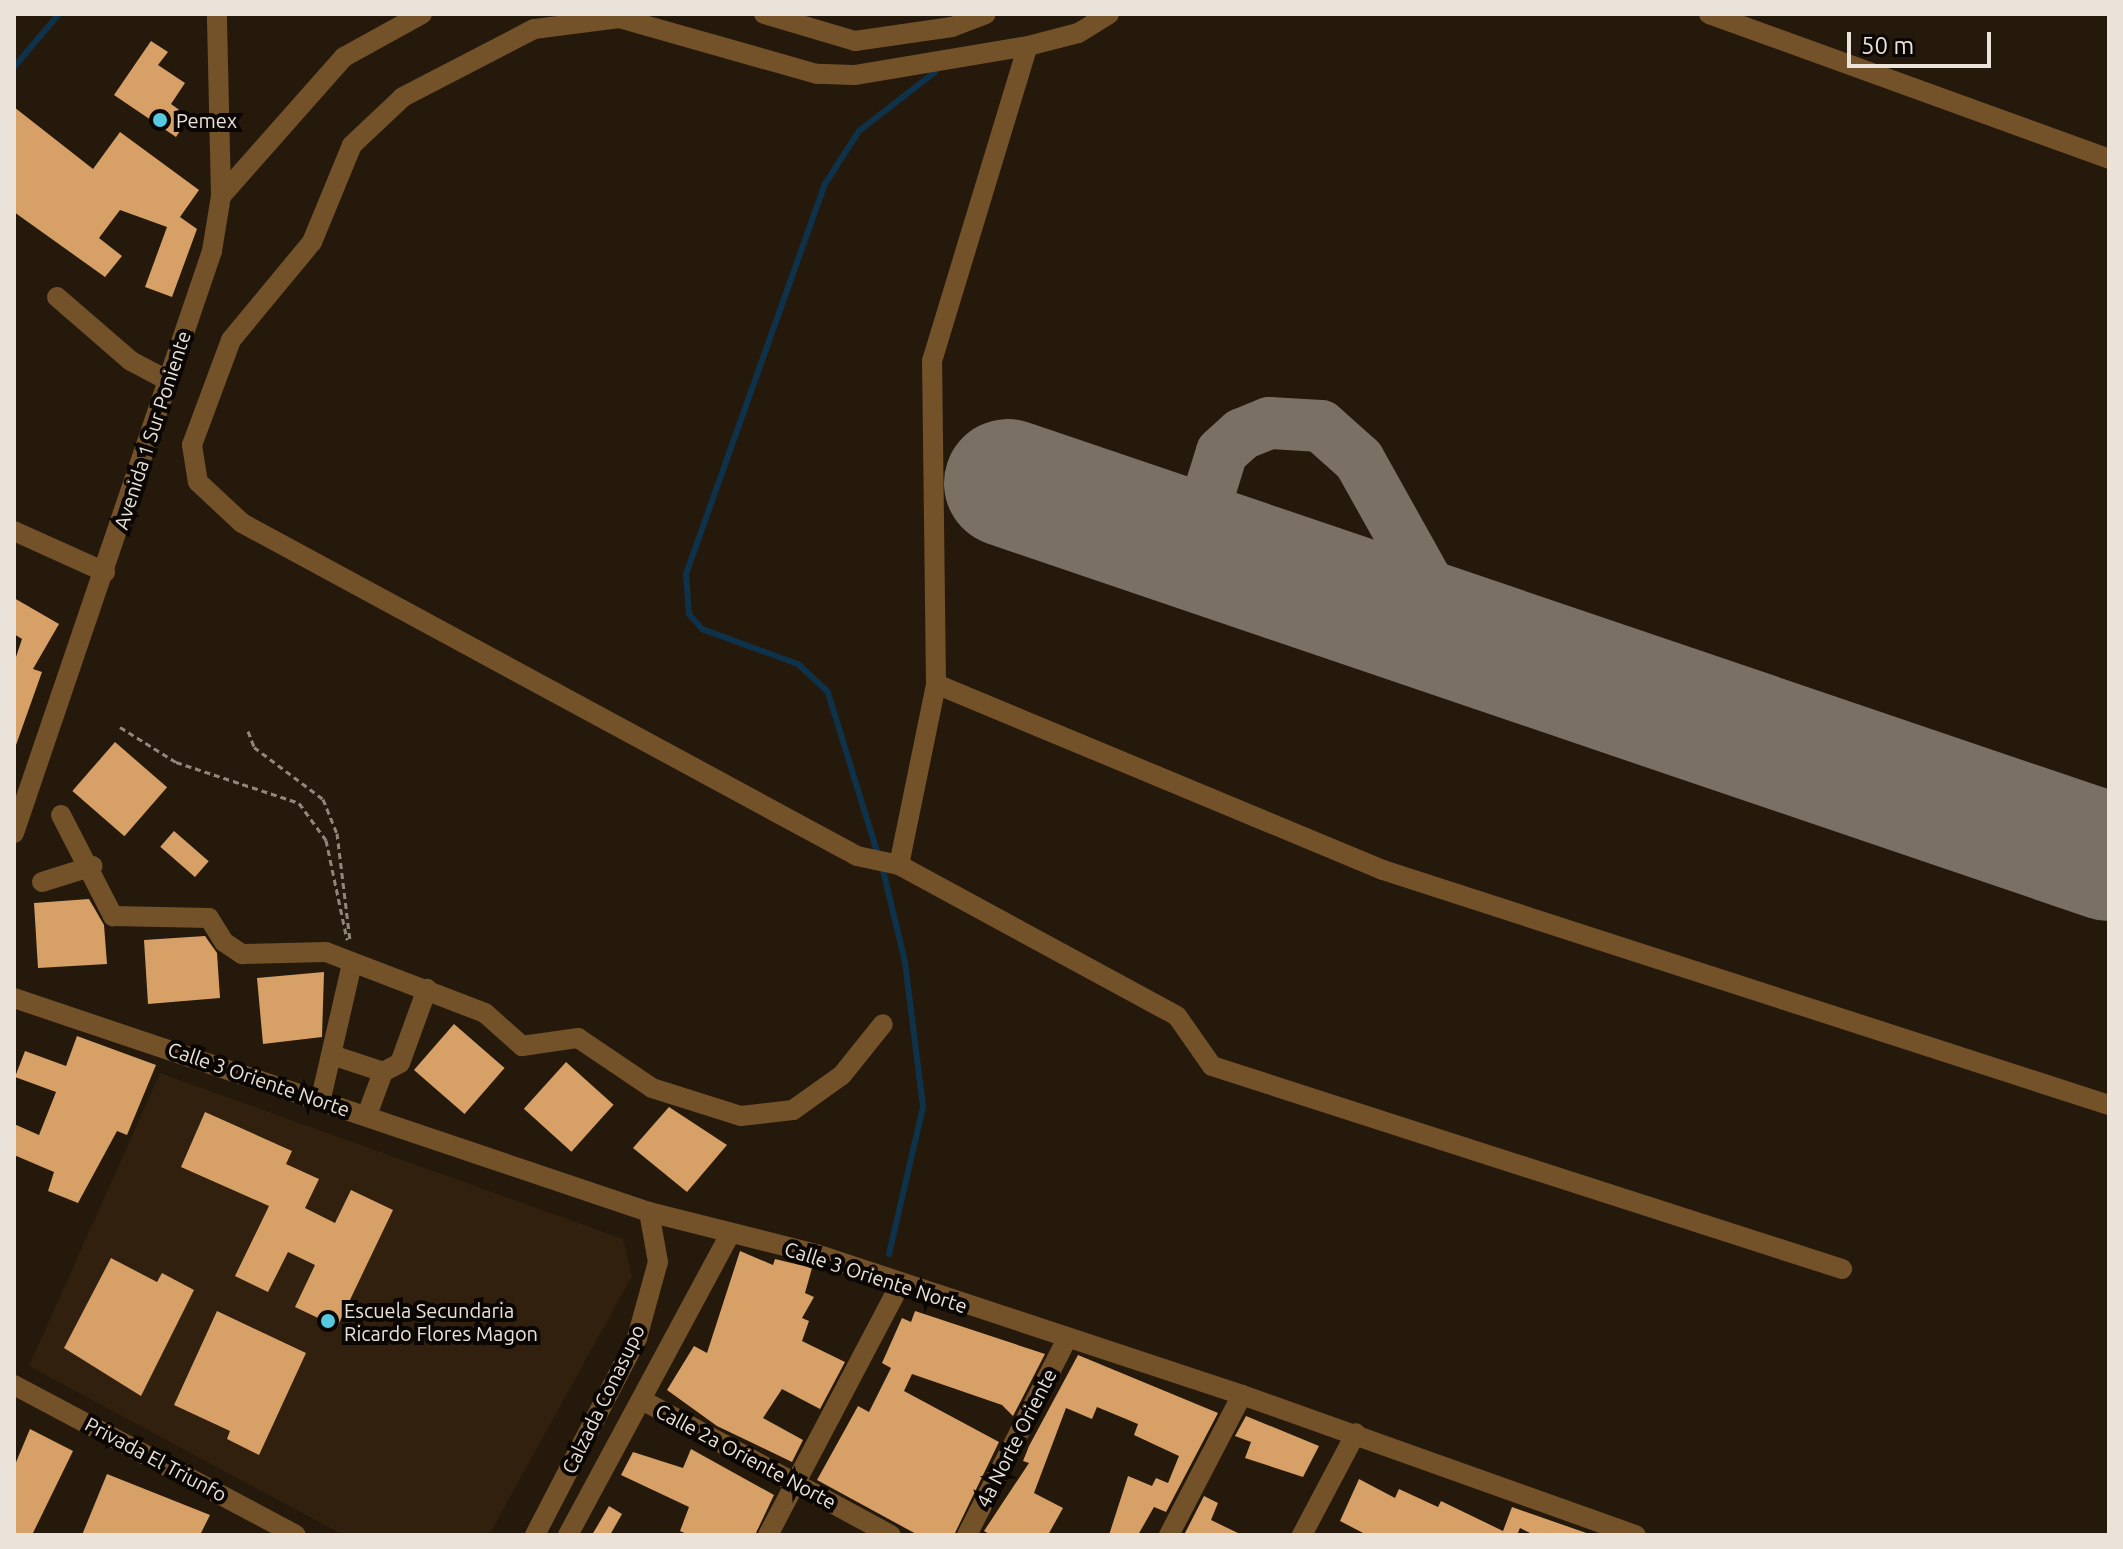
<!DOCTYPE html>
<html>
<head>
<meta charset="utf-8">
<style>
  body { margin:0 }
  #map { position:relative; width:2123px; height:1549px; overflow:hidden; background:#25190c; font-family:Ubuntu,sans-serif }
  div>[style] { position:absolute }
  .built>* { inset:0; background:#31200e }
  .stream>* { height:6px; margin:-3px; padding:0 3px; transform-origin:3px; border-radius:3px; background:#0f324b }
  .taxiway>* { height:52px; margin:-26px; padding:0 26px; transform-origin:26px; border-radius:26px; background:#7a7064 }
  .runway>* { height:128px; margin:-64px; padding:0 64px; transform-origin:64px; border-radius:64px; background:#7a7064 }
  .building>* { inset:0; background:#d7a066; transform-origin:0 0 }
  .path>* { height:3px; margin-top:-1.5px; transform-origin:0; background:repeating-linear-gradient(90deg,#90877c 0 6px,transparent 0 10px) }
  .minor>* { height:20px; margin:-10px; padding:0 10px; transform-origin:10px; border-radius:10px; background:#735129 }
  .dots>* { width:22px; height:22px; translate:-50% -50%; box-sizing:border-box; border:4px solid #0a0603; border-radius:50% }
  span { translate:-50% -50%; white-space:nowrap; text-align:center; line-height:1.15; -webkit-text-stroke:8px #0a0603; paint-order:stroke }
  .poi-label { font-size:20px; color:#ebe3da }
  .left { translate:0 -50%; text-align:left }
  .street-label { font-size:20px; color:#ebe3da }
  .frame { position:absolute; inset:0; border:16px solid #ebe3da; pointer-events:none }
  .scale { position:absolute; left:1847px; top:32px; width:144px; height:36px; box-sizing:border-box; border:4px solid #ebe3da; border-top:0; padding-left:10px; font-size:24px; line-height:28px; white-space:nowrap; color:#ebe3da; -webkit-text-stroke:6px #0a0603; paint-order:stroke }
</style>
</head>
<body>
<div id="map">
  <div class="built">
    <i style="clip-path:polygon(160px 1073px,623px 1239px,632px 1276px,489px 1535px,343px 1535px,29px 1366px)"></i>
  </div>
  <div class="stream">
    <i style="left:14px;top:67px;width:70px;rotate:-49.7deg"></i>
    <i style="left:878px;top:855px;width:170px;rotate:-107.1deg"></i>
    <i style="left:828px;top:692px;width:41px;rotate:-137deg"></i>
    <i style="left:798px;top:664px;width:102px;rotate:-160deg"></i>
    <i style="left:702px;top:629px;width:20px;rotate:-131deg"></i>
    <i style="left:689px;top:614px;width:40px;rotate:-94.3deg"></i>
    <i style="left:686px;top:574px;width:414px;rotate:-70.4deg"></i>
    <i style="left:825px;top:184px;width:63px;rotate:-57.3deg"></i>
    <i style="left:859px;top:131px;width:96px;rotate:-37.8deg"></i>
    <i style="left:882px;top:866px;width:99px;rotate:76.5deg"></i>
    <i style="left:905px;top:962px;width:146px;rotate:82.9deg"></i>
    <i style="left:923px;top:1107px;width:151px;rotate:103deg"></i>
  </div>
  <div class="taxiway">
    <i style="left:1193px;top:545px;width:97px;rotate:-72.7deg"></i>
    <i style="left:1222px;top:452px;width:27px;rotate:-42deg"></i>
    <i style="left:1242px;top:434px;width:29px;rotate:-22deg"></i>
    <i style="left:1269px;top:423px;width:52px;rotate:3.3deg"></i>
    <i style="left:1321px;top:426px;width:51px;rotate:41.8deg"></i>
    <i style="left:1359px;top:460px;width:201px;rotate:60.8deg"></i>
  </div>
  <div class="runway">
    <i style="left:1008px;top:483px;width:1163px;rotate:18.76deg"></i>
  </div>
  <div class="building">
    <i style="clip-path:polygon(151px 41px,168px 52px,158px 65px,185px 83px,171px 104px,189px 117px,176px 137px,114px 95px)"></i>
    <i style="clip-path:polygon(14px 107px,93px 169px,120px 132px,199px 190px,180px 217px,197px 229px,172px 297px,145px 287px,167px 227px,120px 210px,99px 238px,122px 256px,105px 277px,14px 212px)"></i>
    <i style="clip-path:polygon(14px 598px,59px 624px,33px 669px,42px 672px,16px 745px,14px 663px,22px 639px,14px 634px)"></i>
    <i style="left:115px;top:742px;width:69px;height:65px;rotate:41deg"></i>
    <i style="left:174px;top:831px;width:46px;height:21px;rotate:41deg"></i>
    <i style="clip-path:polygon(89px 899px,104px 925px,107px 964px,38px 968px,34px 903px)"></i>
    <i style="clip-path:polygon(205px 936px,217px 953px,220px 998px,148px 1004px,144px 940px)"></i>
    <i style="clip-path:polygon(324px 972px,322px 1037px,263px 1044px,257px 978px)"></i>
    <i style="left:454px;top:1024px;width:67px;height:61px;rotate:41deg"></i>
    <i style="clip-path:polygon(77px 1036px,156px 1065px,127px 1135px,117px 1131px,78px 1203px,48px 1191px,54px 1172px,14px 1155px,14px 1124px,39px 1135px,56px 1092px,15px 1077px,25px 1051px,66px 1066px)"></i>
    <i style="left:566px;top:1062px;width:64px;height:63px;rotate:42deg"></i>
    <i style="clip-path:polygon(669px 1107px,727px 1145px,687px 1192px,633px 1148px)"></i>
    <i style="clip-path:polygon(205px 1112px,292px 1151px,286px 1164px,319px 1179px,305px 1208px,335px 1223px,351px 1190px,393px 1210px,337px 1327px,295px 1307px,315px 1265px,288px 1252px,268px 1292px,235px 1276px,269px 1206px,181px 1167px)"></i>
    <i style="clip-path:polygon(740px 1251px,773px 1265px,775px 1259px,812px 1268px,805px 1293px,814px 1297px,802px 1318px,809px 1321px,802px 1341px,845px 1362px,820px 1409px,782px 1389px,763px 1418px,803px 1440px,792px 1462px,717px 1426px,667px 1390px,694px 1346px,707px 1353px)"></i>
    <i style="clip-path:polygon(111px 1258px,157px 1282px,162px 1273px,194px 1290px,141px 1396px,64px 1348px)"></i>
    <i style="clip-path:polygon(217px 1311px,306px 1353px,259px 1455px,227px 1439px,230px 1431px,174px 1405px)"></i>
    <i style="clip-path:polygon(915px 1311px,1045px 1354px,1013px 1416px,1002px 1405px,912px 1374px,904px 1391px,999px 1442px,954px 1535px,918px 1535px,817px 1480px,858px 1406px,869px 1412px,891px 1368px,882px 1363px,902px 1318px,911px 1322px)"></i>
    <i style="clip-path:polygon(1078px 1355px,1218px 1413px,1166px 1512px,1154px 1507px,1138px 1535px,1109px 1535px,1128px 1476px,1152px 1486px,1156px 1478px,1168px 1483px,1179px 1456px,1134px 1435px,1138px 1424px,1097px 1407px,1092px 1419px,1066px 1408px,1034px 1493px,1063px 1508px,1048px 1535px,991px 1535px,984px 1531px,1029px 1463px,1023px 1461px,1029px 1446px)"></i>
    <i style="clip-path:polygon(1246px 1416px,1319px 1446px,1303px 1477px,1245px 1458px,1251px 1442px,1235px 1436px)"></i>
    <i style="clip-path:polygon(30px 1429px,73px 1451px,32px 1535px,14px 1535px,14px 1467px)"></i>
    <i style="clip-path:polygon(691px 1449px,774px 1495px,755px 1535px,689px 1535px,680px 1531px,689px 1507px,621px 1475px,633px 1452px,683px 1468px)"></i>
    <i style="clip-path:polygon(107px 1474px,210px 1515px,200px 1535px,82px 1535px)"></i>
    <i style="clip-path:polygon(1359px 1479px,1395px 1498px,1399px 1489px,1438px 1507px,1441px 1501px,1503px 1531px,1512px 1507px,1592px 1535px,1534px 1535px,1520px 1528px,1517px 1535px,1367px 1535px,1340px 1521px)"></i>
    <i style="clip-path:polygon(1204px 1496px,1218px 1503px,1211px 1520px,1242px 1535px,1184px 1535px)"></i>
    <i style="clip-path:polygon(609px 1506px,622px 1514px,610px 1535px,592px 1535px)"></i>
  </div>
  <div class="path">
    <i style="left:120px;top:727px;width:66px;rotate:32deg"></i>
    <i style="left:176px;top:762px;width:130px;rotate:18.4deg"></i>
    <i style="left:299px;top:803px;width:46px;rotate:53.9deg"></i>
    <i style="left:326px;top:840px;width:102px;rotate:78.1deg"></i>
    <i style="left:248px;top:731px;width:17px;rotate:69deg"></i>
    <i style="left:254px;top:747px;width:86px;rotate:37deg"></i>
    <i style="left:323px;top:799px;width:37px;rotate:68deg"></i>
    <i style="left:337px;top:833px;width:108px;rotate:83.1deg"></i>
  </div>
  <div class="minor">
    <i style="left:764px;top:14px;width:95px;rotate:16.5deg"></i>
    <i style="left:855px;top:41px;width:98px;rotate:-8.2deg"></i>
    <i style="left:952px;top:27px;width:36px;rotate:-21deg"></i>
    <i style="left:1109px;top:14px;width:36px;rotate:148deg"></i>
    <i style="left:1078px;top:33px;width:52px;rotate:165.4deg"></i>
    <i style="left:1028px;top:46px;width:176px;rotate:170.5deg"></i>
    <i style="left:854px;top:75px;width:37px;rotate:-178deg"></i>
    <i style="left:817px;top:74px;width:206px;rotate:-164.2deg"></i>
    <i style="left:619px;top:18px;width:86px;rotate:172.6deg"></i>
    <i style="left:534px;top:29px;width:148px;rotate:152.6deg"></i>
    <i style="left:403px;top:97px;width:70px;rotate:136.7deg"></i>
    <i style="left:352px;top:145px;width:105px;rotate:112.4deg"></i>
    <i style="left:312px;top:242px;width:127px;rotate:129.6deg"></i>
    <i style="left:231px;top:340px;width:112px;rotate:110.4deg"></i>
    <i style="left:192px;top:445px;width:37px;rotate:81deg"></i>
    <i style="left:198px;top:482px;width:60px;rotate:43deg"></i>
    <i style="left:242px;top:523px;width:699px;rotate:28.43deg"></i>
    <i style="left:857px;top:856px;width:43px;rotate:12.1deg"></i>
    <i style="left:899px;top:865px;width:316px;rotate:28.5deg"></i>
    <i style="left:1177px;top:1016px;width:61px;rotate:55deg"></i>
    <i style="left:1212px;top:1066px;width:662px;rotate:17.86deg"></i>
    <i style="left:1709px;top:14px;width:425px;rotate:19.9deg"></i>
    <i style="left:221px;top:196px;width:186px;rotate:-48.5deg"></i>
    <i style="left:344px;top:57px;width:89px;rotate:-28.9deg"></i>
    <i style="left:57px;top:297px;width:98px;rotate:40.9deg"></i>
    <i style="left:131px;top:361px;width:43px;rotate:27.8deg"></i>
    <i style="left:14px;top:531px;width:100px;rotate:24.3deg"></i>
    <i style="left:936px;top:684px;width:484px;rotate:22.6deg"></i>
    <i style="left:1383px;top:870px;width:763px;rotate:17.94deg"></i>
    <i style="left:61px;top:815px;width:114px;rotate:62.8deg"></i>
    <i style="left:113px;top:916px;width:96px;rotate:1.2deg"></i>
    <i style="left:209px;top:918px;width:28px;rotate:58deg"></i>
    <i style="left:224px;top:942px;width:22px;rotate:34deg"></i>
    <i style="left:242px;top:954px;width:84px;rotate:-1.4deg"></i>
    <i style="left:326px;top:952px;width:170px;rotate:21deg"></i>
    <i style="left:485px;top:1013px;width:50px;rotate:41.7deg"></i>
    <i style="left:522px;top:1046px;width:57px;rotate:-8.1deg"></i>
    <i style="left:578px;top:1038px;width:89px;rotate:34deg"></i>
    <i style="left:652px;top:1088px;width:93px;rotate:17.5deg"></i>
    <i style="left:741px;top:1116px;width:52px;rotate:-6.6deg"></i>
    <i style="left:793px;top:1110px;width:60px;rotate:-35.5deg"></i>
    <i style="left:842px;top:1075px;width:65px;rotate:-51.2deg"></i>
    <i style="left:14px;top:833px;width:615px;rotate:-71.21deg"></i>
    <i style="left:212px;top:251px;width:56px;rotate:-80.7deg"></i>
    <i style="left:221px;top:196px;width:182px;rotate:-91.3deg"></i>
    <i style="left:899px;top:865px;width:185px;rotate:-78.4deg"></i>
    <i style="left:936px;top:684px;width:323px;rotate:-90.7deg"></i>
    <i style="left:932px;top:361px;width:329px;rotate:-73.1deg"></i>
    <i style="left:42px;top:882px;width:53px;rotate:-17.4deg"></i>
    <i style="left:14px;top:998px;width:670px;rotate:18.62deg"></i>
    <i style="left:649px;top:1212px;width:172px;rotate:14.1deg"></i>
    <i style="left:816px;top:1254px;width:449px;rotate:18.3deg"></i>
    <i style="left:1242px;top:1395px;width:418px;rotate:19.6deg"></i>
    <i style="left:335px;top:1056px;width:51px;rotate:18.4deg"></i>
    <i style="left:321px;top:1098px;width:138px;rotate:-77deg"></i>
    <i style="left:367px;top:1115px;width:46px;rotate:-69.6deg"></i>
    <i style="left:383px;top:1072px;width:19px;rotate:-28deg"></i>
    <i style="left:400px;top:1063px;width:79px;rotate:-70deg"></i>
    <i style="left:14px;top:1385px;width:319px;rotate:28deg"></i>
    <i style="left:642px;top:1400px;width:283px;rotate:28.5deg"></i>
    <i style="left:535px;top:1535px;width:222px;rotate:-62.6deg"></i>
    <i style="left:637px;top:1338px;width:79px;rotate:-74.6deg"></i>
    <i style="left:658px;top:1262px;width:51px;rotate:-100.2deg"></i>
    <i style="left:568px;top:1535px;width:342px;rotate:-61.7deg"></i>
    <i style="left:768px;top:1535px;width:285px;rotate:-62.2deg"></i>
    <i style="left:967px;top:1535px;width:218px;rotate:-63deg"></i>
    <i style="left:1169px;top:1535px;width:158px;rotate:-62.5deg"></i>
    <i style="left:1302px;top:1535px;width:115px;rotate:-62.1deg"></i>
  </div>
  <div class="dots">
    <i style="left:160px;top:120px;background:#56c9e0"></i>
    <i style="left:328px;top:1321px;background:#56c9e0"></i>
  </div>
  <div class="poi-label">
    <span class="left" style="left:176px;top:120px">Pemex</span>
    <span class="left" style="left:344px;top:1322px">Escuela Secundaria<br>Ricardo Flores Magon</span>
  </div>
  <div class="street-label">
    <span style="left:152px;top:430px;rotate:-72deg">Avenida 1 Sur Poniente</span>
    <span style="left:259px;top:1079px;rotate:19deg">Calle 3 Oriente Norte</span>
    <span style="left:876px;top:1277px;rotate:18deg">Calle 3 Oriente Norte</span>
    <span style="left:603px;top:1399px;rotate:-64deg">Calzada Conasupo</span>
    <span style="left:1016px;top:1438px;rotate:-63deg">4a Norte Oriente</span>
    <span style="left:746px;top:1456px;rotate:28deg">Calle 2a Oriente Norte</span>
    <span style="left:156px;top:1459px;rotate:28deg">Privada El Triunfo</span>
  </div>
  <div class="frame"></div>
  <div class="scale">50 m</div>
</div>
</body>
</html>
